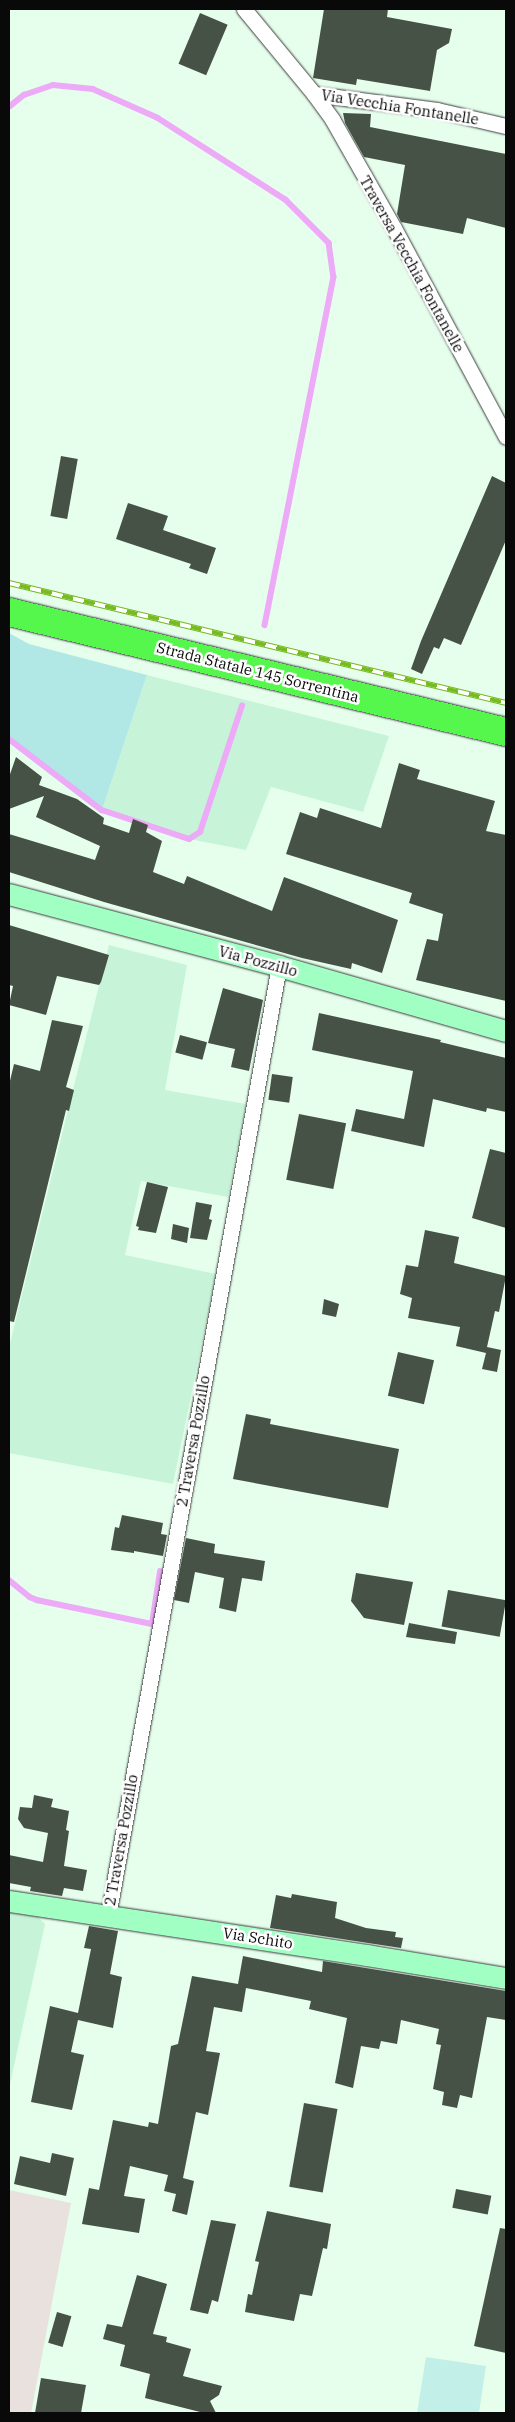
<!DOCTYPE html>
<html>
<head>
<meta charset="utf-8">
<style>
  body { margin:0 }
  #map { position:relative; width:515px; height:2422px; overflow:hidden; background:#e6ffed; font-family:"IBM Plex Serif",serif }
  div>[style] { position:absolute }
  .industrial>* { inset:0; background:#e9e1dd }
  .farmland>* { inset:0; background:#c7f4d9 }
  .green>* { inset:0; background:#b1e8e6 }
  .pitch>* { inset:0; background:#c2f0e8 }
  .stream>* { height:5.5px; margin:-2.75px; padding:0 2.75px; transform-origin:2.75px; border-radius:2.75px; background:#ecaaf7 }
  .building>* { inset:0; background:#475246; transform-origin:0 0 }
  .roads { filter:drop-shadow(0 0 1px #3c3c3c) drop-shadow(0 0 1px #3c3c3c) }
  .street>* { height:15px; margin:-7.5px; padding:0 7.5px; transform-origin:7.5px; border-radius:7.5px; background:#fff }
  .secondary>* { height:21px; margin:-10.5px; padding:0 10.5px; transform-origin:10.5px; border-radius:10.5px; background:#a1ffc4 }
  .highway>* { height:28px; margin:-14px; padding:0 14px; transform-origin:14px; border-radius:14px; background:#56f74c }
  .rail>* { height:5.5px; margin-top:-2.75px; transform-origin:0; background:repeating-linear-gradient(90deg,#fff 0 11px,#77ba21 0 22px); box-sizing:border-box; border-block:1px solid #77ba21 }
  span { translate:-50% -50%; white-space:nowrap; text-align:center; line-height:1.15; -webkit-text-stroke:5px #fff; paint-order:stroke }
  .street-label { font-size:15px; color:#090909 }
  .frame { position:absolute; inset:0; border:10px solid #090909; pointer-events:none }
</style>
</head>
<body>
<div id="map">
  <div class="industrial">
    <i style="clip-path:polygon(9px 2190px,71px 2203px,31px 2413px,9px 2413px)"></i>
  </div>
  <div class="farmland">
    <i style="clip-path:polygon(147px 675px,389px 736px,363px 812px,271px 787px,246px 850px,189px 839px,102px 810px)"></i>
    <i style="clip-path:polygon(109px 945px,187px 965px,165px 1090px,246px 1104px,228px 1197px,141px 1181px,125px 1255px,216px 1274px,173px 1484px,9px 1453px,9px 1347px)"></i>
    <i style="clip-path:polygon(9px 1910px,37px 1916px,45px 1924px,9px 2089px)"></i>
  </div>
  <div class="green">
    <i style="clip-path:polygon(9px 633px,29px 644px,147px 675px,102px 810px,9px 739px)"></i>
  </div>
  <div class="pitch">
    <i style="clip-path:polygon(426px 2357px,486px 2366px,479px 2413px,417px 2413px)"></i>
  </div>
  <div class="stream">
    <i style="left:9px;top:107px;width:19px;rotate:-39deg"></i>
    <i style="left:24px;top:95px;width:31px;rotate:-19deg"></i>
    <i style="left:53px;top:85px;width:40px;rotate:5.7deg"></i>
    <i style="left:93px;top:89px;width:71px;rotate:24deg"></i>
    <i style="left:158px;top:118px;width:152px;rotate:32.6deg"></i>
    <i style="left:286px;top:200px;width:61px;rotate:45deg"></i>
    <i style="left:329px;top:243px;width:34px;rotate:82deg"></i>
    <i style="left:334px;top:277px;width:355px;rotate:101.2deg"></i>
    <i style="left:9px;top:739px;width:117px;rotate:37.4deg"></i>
    <i style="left:102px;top:810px;width:92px;rotate:18.4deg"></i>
    <i style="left:189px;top:839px;width:13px;rotate:-32deg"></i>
    <i style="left:200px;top:832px;width:133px;rotate:-71.6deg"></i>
    <i style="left:9px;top:1580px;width:27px;rotate:39deg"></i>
    <i style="left:30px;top:1597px;width:8px;rotate:23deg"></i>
    <i style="left:37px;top:1600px;width:117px;rotate:11.8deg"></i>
    <i style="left:152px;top:1624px;width:53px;rotate:-81.3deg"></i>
  </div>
  <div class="building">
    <i style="clip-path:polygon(324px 9px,388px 9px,387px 17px,452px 29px,449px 43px,437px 50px,430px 91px,357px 79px,356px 85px,313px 78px)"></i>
    <i style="left:200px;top:13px;width:30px;height:55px;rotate:23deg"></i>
    <i style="clip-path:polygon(343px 113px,371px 114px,370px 127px,506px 154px,506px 228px,467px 218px,463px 234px,401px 222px,397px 214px,405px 165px,364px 157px,345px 123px)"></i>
    <i style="left:61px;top:456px;width:17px;height:61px;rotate:10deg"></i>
    <i style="clip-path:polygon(492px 476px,506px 483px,506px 540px,461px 645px,444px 638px,439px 649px,434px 647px,422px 674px,411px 669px,421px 641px)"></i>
    <i style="clip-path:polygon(128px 503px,168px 516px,163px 530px,216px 548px,207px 574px,189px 568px,191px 564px,116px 539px)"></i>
    <i style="clip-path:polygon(16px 757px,42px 777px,39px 785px,77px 799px,104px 818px,103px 824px,129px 833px,133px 819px,148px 825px,146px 832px,162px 841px,153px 872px,184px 884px,187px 876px,272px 911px,284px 877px,398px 920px,382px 973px,352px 963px,351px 969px,302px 958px,104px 902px,9px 872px,9px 834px,95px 860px,100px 846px,36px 817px,44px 796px,9px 809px,9px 777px)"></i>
    <i style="clip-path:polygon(399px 763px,420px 770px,417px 779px,495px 801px,486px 831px,506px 835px,506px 1001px,416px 980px,427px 939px,438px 941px,443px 914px,409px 903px,412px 893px,286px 854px,300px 812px,317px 818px,320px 808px,381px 828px)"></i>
    <i style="clip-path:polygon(9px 925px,109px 955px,101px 982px,99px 985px,57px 976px,46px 1015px,9px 1005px,13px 986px,9px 985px)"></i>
    <i style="clip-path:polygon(223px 988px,263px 1000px,249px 1071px,231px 1067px,235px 1049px,208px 1043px)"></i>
    <i style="clip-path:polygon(319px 1013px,441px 1040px,440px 1042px,506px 1058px,506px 1112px,487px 1108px,486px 1112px,433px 1099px,424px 1147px,351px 1131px,356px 1109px,404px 1119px,413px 1071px,312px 1050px)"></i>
    <i style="clip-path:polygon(52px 1020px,83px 1026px,66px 1087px,74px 1090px,69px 1111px,66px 1110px,14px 1322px,9px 1321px,9px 1085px,14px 1064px,40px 1071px)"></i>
    <i style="left:180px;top:1035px;width:28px;height:18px;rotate:15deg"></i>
    <i style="left:272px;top:1074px;width:21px;height:26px;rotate:8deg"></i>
    <i style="left:299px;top:1114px;width:48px;height:67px;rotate:11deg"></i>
    <i style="clip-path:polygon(490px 1149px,506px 1153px,506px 1228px,472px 1218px)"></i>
    <i style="clip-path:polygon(147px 1182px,168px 1187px,156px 1233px,138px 1230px,139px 1227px,136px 1226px)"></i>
    <i style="clip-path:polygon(196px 1202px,212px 1205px,209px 1219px,212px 1220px,207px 1240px,190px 1238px)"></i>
    <i style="clip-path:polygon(173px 1224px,189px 1228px,187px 1243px,171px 1239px)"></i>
    <i style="clip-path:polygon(425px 1230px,459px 1237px,454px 1263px,506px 1276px,499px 1312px,495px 1311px,487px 1347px,501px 1350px,497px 1372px,482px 1369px,486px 1353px,456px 1346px,460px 1327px,408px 1318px,412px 1298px,400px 1294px,406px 1265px,418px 1267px)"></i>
    <i style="clip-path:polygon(324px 1299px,339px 1304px,336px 1317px,322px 1314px)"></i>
    <i style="left:398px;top:1352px;width:37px;height:45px;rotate:13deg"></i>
    <i style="clip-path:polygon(246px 1414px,271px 1419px,270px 1424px,399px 1449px,388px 1508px,233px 1479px)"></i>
    <i style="clip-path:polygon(122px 1515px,163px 1523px,161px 1534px,167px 1535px,163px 1556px,134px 1551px,134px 1553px,111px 1550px,115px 1527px,119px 1528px)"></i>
    <i style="clip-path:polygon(186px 1538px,215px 1544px,214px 1553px,265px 1561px,262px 1581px,242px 1578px,236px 1612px,219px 1608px,224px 1578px,195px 1572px,189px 1603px,174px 1600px)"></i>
    <i style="clip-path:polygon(356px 1573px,413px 1582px,404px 1625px,364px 1618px,351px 1601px)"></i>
    <i style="left:448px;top:1590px;width:59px;height:37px;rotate:10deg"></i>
    <i style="clip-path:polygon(409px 1623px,457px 1632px,455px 1644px,406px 1637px)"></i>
    <i style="clip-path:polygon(34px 1795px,53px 1799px,51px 1807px,69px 1811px,66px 1830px,69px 1831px,64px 1866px,87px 1870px,83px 1891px,64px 1888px,62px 1896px,30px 1891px,31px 1887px,9px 1883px,9px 1855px,43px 1862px,48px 1833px,24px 1828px,18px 1819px,20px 1807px,32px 1808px)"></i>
    <i style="clip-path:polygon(292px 1894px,337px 1902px,335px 1918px,366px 1928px,396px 1932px,395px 1937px,403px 1938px,401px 1948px,270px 1928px,276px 1895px,291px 1898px)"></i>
    <i style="clip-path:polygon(89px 1926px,118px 1931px,110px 1974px,122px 1977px,113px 2028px,78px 2020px,71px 2052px,84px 2055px,72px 2110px,31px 2102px,50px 2006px,78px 2013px,91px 1949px,84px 1948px)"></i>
    <i style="clip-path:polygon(243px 1956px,322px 1972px,323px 1961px,506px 1991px,506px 2020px,487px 2017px,472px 2098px,460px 2095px,457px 2108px,442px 2105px,444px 2092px,433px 2089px,441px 2045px,436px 2044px,439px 2029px,401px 2020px,397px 2044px,381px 2041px,379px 2049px,361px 2046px,353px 2088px,335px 2083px,347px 2018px,309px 2009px,311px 2001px,246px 1988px,242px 2012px,214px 2007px,206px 2051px,220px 2053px,208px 2115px,196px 2112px,183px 2178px,194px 2181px,187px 2215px,172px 2211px,176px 2194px,164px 2191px,168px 2175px,130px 2166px,124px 2196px,145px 2199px,139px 2233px,82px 2224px,89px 2188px,99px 2190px,113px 2120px,148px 2127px,149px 2122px,158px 2124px,171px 2046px,178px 2044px,192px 1976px,238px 1984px)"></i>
    <i style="left:304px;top:2103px;width:34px;height:85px;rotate:10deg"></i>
    <i style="clip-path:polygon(52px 2153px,74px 2158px,66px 2196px,14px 2184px,20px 2156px,50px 2163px)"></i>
    <i style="left:456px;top:2189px;width:36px;height:19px;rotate:11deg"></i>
    <i style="clip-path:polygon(267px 2211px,331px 2224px,327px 2249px,323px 2248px,312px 2296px,300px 2294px,294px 2321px,245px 2312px,248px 2294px,252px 2295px,259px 2262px,255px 2261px)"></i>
    <i style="clip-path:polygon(211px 2220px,236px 2224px,218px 2302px,212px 2300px,208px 2314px,190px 2310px)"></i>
    <i style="clip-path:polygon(500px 2228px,506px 2229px,506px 2353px,474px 2346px)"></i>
    <i style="clip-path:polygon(137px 2275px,167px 2284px,153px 2334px,167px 2337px,166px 2342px,191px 2349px,183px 2376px,222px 2386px,219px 2395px,210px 2401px,216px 2413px,204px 2413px,145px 2398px,150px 2374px,120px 2366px,125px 2345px,103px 2339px,107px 2324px,122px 2327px)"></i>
    <i style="left:57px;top:2312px;width:15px;height:32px;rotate:16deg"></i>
    <i style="clip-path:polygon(41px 2378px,86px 2385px,81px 2413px,35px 2413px)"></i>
  </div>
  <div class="roads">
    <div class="street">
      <i style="left:244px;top:9px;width:110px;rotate:50.5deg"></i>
      <i style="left:314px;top:94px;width:31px;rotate:54deg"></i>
      <i style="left:332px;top:119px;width:125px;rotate:60.4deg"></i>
      <i style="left:394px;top:228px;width:237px;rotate:61.8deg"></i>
      <i style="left:314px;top:94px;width:124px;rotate:7.4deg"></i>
      <i style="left:437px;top:110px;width:71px;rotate:13.1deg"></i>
      <i style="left:108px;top:1916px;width:965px;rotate:-79.8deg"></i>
    </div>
    <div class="secondary">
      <i style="left:9px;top:894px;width:279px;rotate:14.9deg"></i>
      <i style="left:279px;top:966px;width:236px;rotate:16deg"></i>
      <i style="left:9px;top:1901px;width:362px;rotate:8.6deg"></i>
      <i style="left:367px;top:1955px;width:141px;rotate:9.4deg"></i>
    </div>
    <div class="highway">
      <i style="left:9px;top:612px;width:511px;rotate:13.57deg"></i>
    </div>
  </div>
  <div class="rail">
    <i style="left:9px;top:583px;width:511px;rotate:13.57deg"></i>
  </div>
  <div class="street-label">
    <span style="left:400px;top:107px;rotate:9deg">Via Vecchia Fontanelle</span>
    <span style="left:412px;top:264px;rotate:61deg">Traversa Vecchia Fontanelle</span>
    <span style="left:258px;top:672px;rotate:14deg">Strada Statale 145 Sorrentina</span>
    <span style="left:258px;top:961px;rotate:15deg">Via Pozzillo</span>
    <span style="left:193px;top:1441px;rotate:-80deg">2 Traversa Pozzillo</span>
    <span style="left:121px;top:1840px;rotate:-80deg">2 Traversa Pozzillo</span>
    <span style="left:258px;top:1938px;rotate:9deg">Via Schito</span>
  </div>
  <div class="frame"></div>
</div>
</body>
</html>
